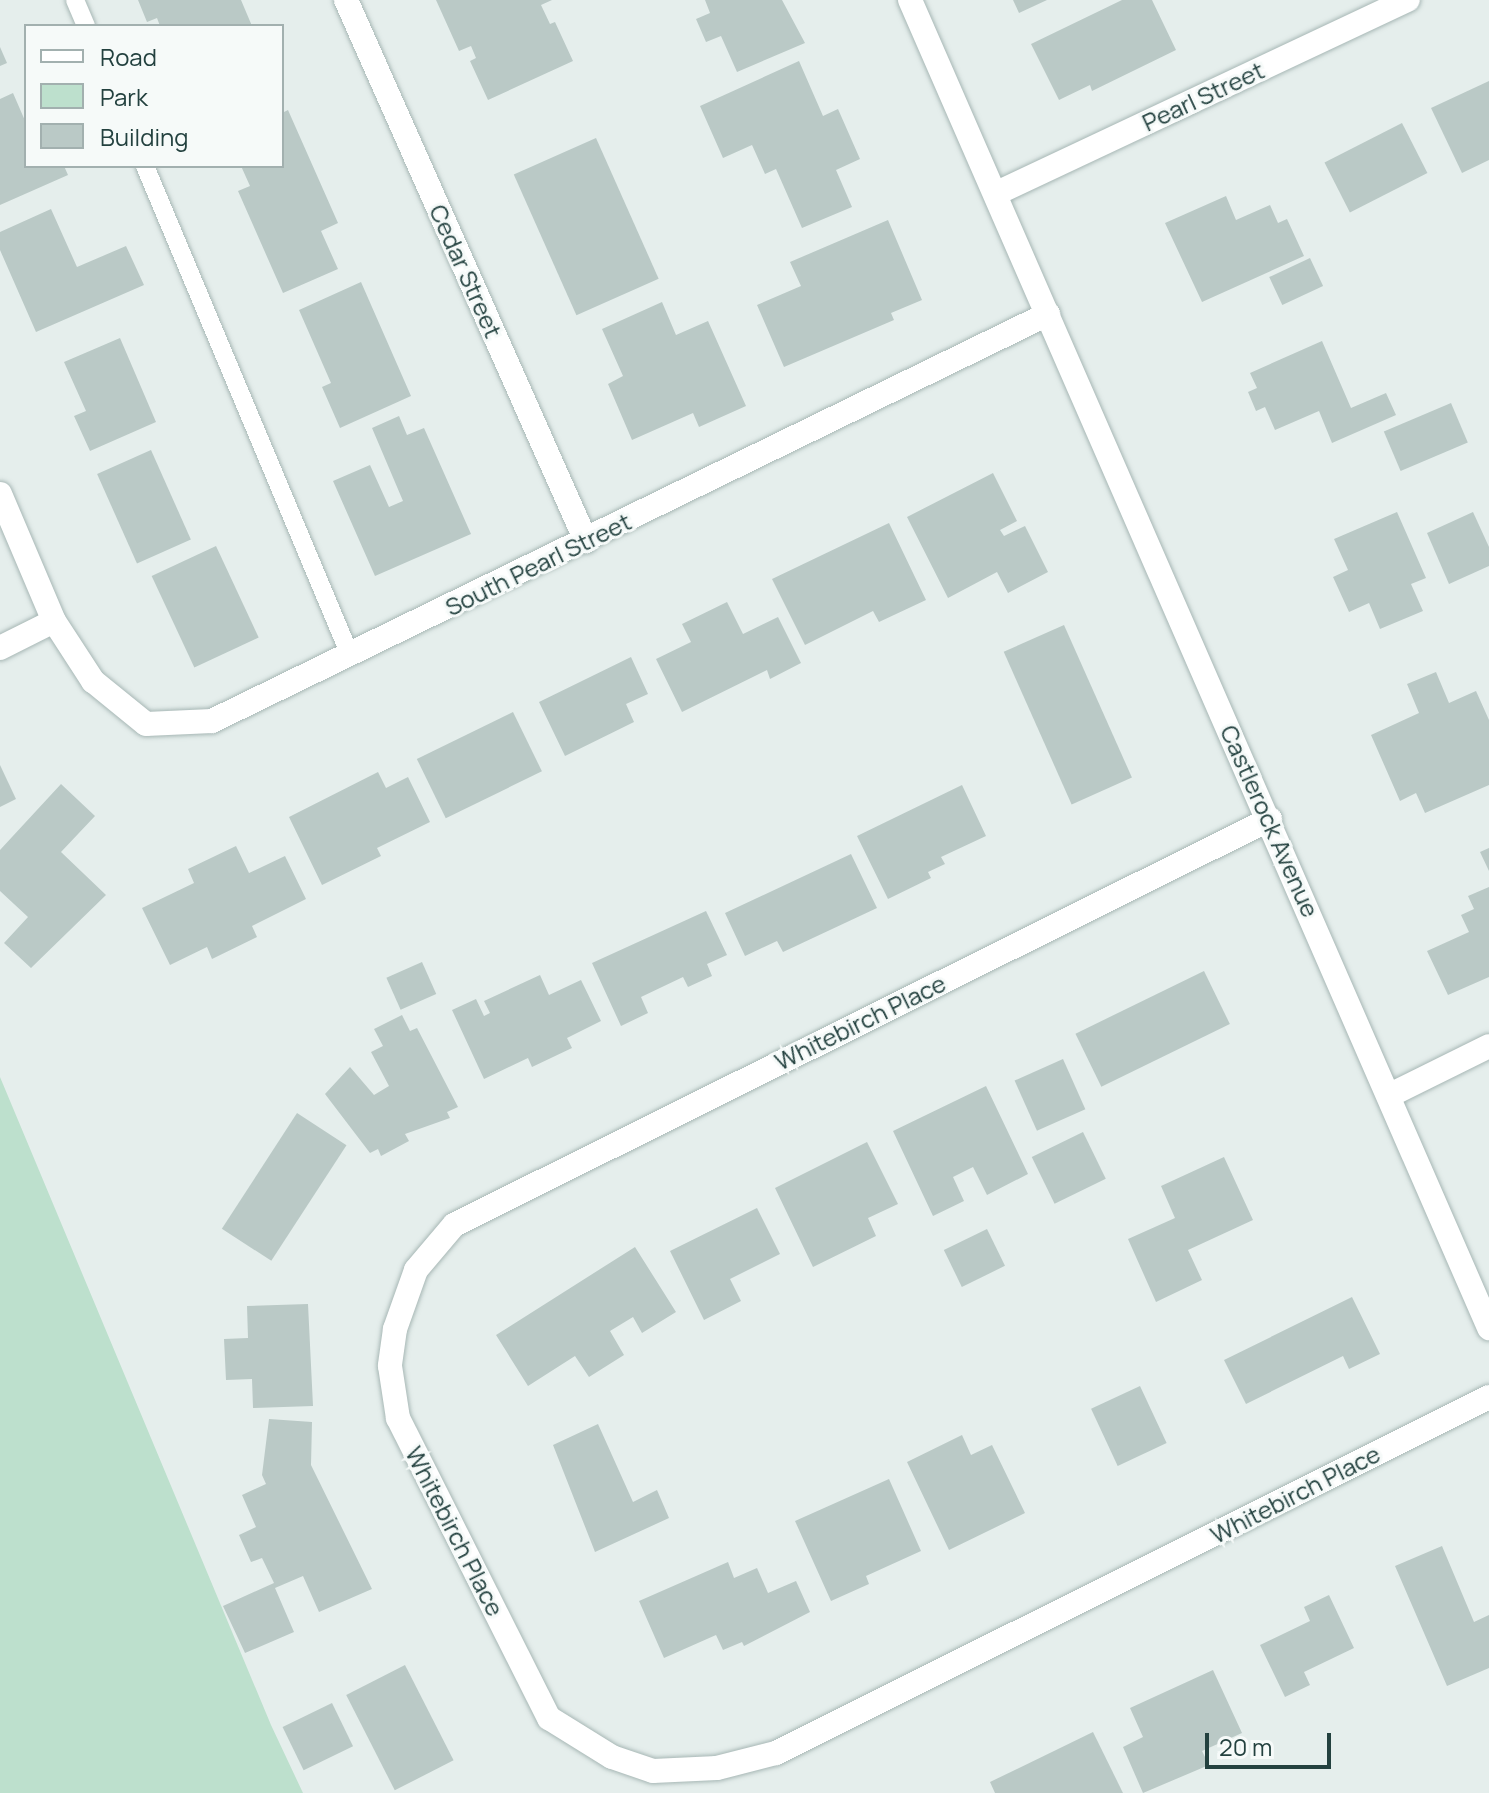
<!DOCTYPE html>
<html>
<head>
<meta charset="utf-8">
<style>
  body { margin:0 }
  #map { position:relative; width:1489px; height:1793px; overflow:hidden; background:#e5eeec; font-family:Manrope,sans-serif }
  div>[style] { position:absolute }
  .green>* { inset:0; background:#bde0cd }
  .building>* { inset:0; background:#bac9c6; transform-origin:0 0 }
  .roads { filter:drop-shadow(0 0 2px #a7b7b5) drop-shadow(0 0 2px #a7b7b5) }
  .service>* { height:18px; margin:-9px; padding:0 9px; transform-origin:9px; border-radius:9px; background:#fff }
  .minor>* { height:24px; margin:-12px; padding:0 12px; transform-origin:12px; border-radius:12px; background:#fff }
  .tertiary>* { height:24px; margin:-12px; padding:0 12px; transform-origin:12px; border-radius:12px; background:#fff }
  span { translate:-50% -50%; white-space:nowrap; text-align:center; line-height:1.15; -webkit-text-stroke:6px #f6faf9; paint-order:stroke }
  .street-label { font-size:24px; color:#23413f }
  .legend { position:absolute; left:24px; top:24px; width:260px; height:144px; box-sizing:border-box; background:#f6faf9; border:2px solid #a2b0af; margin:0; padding:10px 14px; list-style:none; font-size:24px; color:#23413f }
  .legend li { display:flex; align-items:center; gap:16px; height:40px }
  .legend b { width:40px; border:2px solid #a2b0af }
  .scale { position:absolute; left:1205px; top:1733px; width:126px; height:36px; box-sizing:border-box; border:4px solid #23413f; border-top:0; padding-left:10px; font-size:24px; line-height:28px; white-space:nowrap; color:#23413f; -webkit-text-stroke:6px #f6faf9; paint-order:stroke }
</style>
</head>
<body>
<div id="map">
  <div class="green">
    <i style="clip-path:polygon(0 1077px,271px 1725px,303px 1793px,0 1793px)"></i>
  </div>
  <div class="building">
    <i style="clip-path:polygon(138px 0,241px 0,252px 26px,160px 26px,157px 18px,147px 22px)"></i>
    <i style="clip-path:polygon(436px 0,552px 0,541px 5px,550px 24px,555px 22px,573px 61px,488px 100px,470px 61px,476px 58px,471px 46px,459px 51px)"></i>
    <i style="clip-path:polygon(705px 0,782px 0,805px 43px,737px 72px,721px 36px,706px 42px,696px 19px,710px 13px)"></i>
    <i style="clip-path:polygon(1013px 0,1047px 0,1019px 13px)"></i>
    <i style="clip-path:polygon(1122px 0,1152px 0,1176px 50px,1092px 91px,1090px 85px,1059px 100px,1031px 44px)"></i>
    <i style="clip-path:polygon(0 47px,7px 63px,0 66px)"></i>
    <i style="clip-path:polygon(799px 61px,823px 116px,838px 109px,860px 159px,836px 170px,852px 207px,802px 228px,776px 169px,765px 174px,752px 145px,723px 158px,700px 106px)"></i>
    <i style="clip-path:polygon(1489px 81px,1489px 160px,1462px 173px,1431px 108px)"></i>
    <i style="clip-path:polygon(13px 93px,26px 123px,26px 166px,64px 166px,68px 175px,0 205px,0 99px)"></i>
    <i style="clip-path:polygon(288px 110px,338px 223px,321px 231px,338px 269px,283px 293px,238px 191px,250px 186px,241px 166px,282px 166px,282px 113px)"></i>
    <i style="left:1402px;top:123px;width:56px;height:87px;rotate:63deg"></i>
    <i style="left:596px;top:138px;width:154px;height:90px;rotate:66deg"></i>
    <i style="clip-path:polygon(1226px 196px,1236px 220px,1270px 205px,1278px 223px,1287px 219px,1304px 256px,1202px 302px,1165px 223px)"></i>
    <i style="clip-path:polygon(51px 209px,77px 267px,126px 246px,144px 285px,36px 332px,0 250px,0 232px)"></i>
    <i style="clip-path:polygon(888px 220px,922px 300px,891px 313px,894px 320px,784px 367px,757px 305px,801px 286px,790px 262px)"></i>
    <i style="left:1310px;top:258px;width:31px;height:45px;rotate:65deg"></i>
    <i style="clip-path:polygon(361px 282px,411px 396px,340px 428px,322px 387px,331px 383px,299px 310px)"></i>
    <i style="clip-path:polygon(662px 302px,676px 335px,708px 321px,746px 406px,699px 427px,693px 413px,632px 440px,608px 384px,623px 376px,602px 329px)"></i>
    <i style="clip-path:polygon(120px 338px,156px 422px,90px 451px,74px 416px,86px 411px,64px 362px)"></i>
    <i style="clip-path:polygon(1322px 341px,1351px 408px,1386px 393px,1396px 415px,1332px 443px,1319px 411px,1275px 430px,1265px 407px,1256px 411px,1248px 392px,1257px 388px,1250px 373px)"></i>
    <i style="left:1451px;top:403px;width:43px;height:73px;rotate:67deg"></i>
    <i style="clip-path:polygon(399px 416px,407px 435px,424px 428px,471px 534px,375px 576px,333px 481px,370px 465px,389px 507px,403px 501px,372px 428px)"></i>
    <i style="left:151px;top:450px;width:98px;height:59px;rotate:66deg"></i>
    <i style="clip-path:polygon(993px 473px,1017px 521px,1000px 530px,1004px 536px,1025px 526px,1048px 572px,1008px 593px,997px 572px,948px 598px,907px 517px)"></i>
    <i style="clip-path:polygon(1397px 512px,1426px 578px,1411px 584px,1423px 611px,1380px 629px,1369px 603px,1349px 612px,1333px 577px,1348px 570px,1334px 539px)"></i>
    <i style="clip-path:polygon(1473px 512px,1489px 547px,1489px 566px,1449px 584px,1427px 533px)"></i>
    <i style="clip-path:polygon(889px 523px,926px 600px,879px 622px,873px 611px,805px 645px,772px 579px)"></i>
    <i style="left:216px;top:546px;width:101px;height:71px;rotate:65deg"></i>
    <i style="clip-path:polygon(727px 602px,743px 634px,778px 617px,801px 663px,770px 679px,767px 670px,682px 712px,656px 659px,691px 642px,682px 624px)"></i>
    <i style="left:1064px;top:625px;width:167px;height:66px;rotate:66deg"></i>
    <i style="clip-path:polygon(631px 657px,648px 694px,626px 704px,634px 722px,565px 756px,539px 702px)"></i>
    <i style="clip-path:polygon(1436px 672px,1449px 703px,1476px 691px,1489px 720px,1489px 785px,1425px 813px,1416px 793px,1400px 801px,1371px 735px,1419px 713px,1407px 684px)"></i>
    <i style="left:513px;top:712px;width:66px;height:107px;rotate:64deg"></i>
    <i style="clip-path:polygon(0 765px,16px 799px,0 807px)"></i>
    <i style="clip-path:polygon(378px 772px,386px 788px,408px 777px,430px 822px,377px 848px,381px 856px,322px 885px,289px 817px)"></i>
    <i style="clip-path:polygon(61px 784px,95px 816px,61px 852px,106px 895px,31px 968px,4px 943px,28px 917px,0 891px,0 850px)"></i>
    <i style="clip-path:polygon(962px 785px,986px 836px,941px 857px,945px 864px,928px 872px,931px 878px,888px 899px,857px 836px)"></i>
    <i style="clip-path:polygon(236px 846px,249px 873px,285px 856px,306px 899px,252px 926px,257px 937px,212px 959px,207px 947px,170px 965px,142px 908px,194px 883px,188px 869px)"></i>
    <i style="clip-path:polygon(1489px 848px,1489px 871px,1480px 852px)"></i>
    <i style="clip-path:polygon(851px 854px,877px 908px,783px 952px,777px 941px,745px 956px,725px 913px)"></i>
    <i style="clip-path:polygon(1489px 887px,1489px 977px,1448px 995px,1427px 951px,1469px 932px,1461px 915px,1474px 909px,1468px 896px)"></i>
    <i style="clip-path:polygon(706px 911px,727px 955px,707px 964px,712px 976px,688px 987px,683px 977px,641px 997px,648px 1013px,621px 1026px,592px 963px)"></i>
    <i style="left:422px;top:962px;width:35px;height:39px;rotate:66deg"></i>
    <i style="left:1204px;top:971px;width:59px;height:143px;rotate:64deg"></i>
    <i style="clip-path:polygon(540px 975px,549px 995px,581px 980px,601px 1021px,567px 1038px,572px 1048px,532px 1067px,528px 1058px,484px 1079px,452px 1010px,476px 999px,484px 1016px,490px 1013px,484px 1001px)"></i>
    <i style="clip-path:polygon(402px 1015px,410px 1031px,417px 1028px,458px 1107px,447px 1112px,450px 1118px,405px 1134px,409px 1141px,381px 1156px,378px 1149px,370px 1153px,325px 1094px,350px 1067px,374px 1095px,389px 1086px,371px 1052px,383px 1046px,374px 1029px)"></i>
    <i style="left:1063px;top:1059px;width:55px;height:53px;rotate:66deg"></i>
    <i style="clip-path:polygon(986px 1086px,1028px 1174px,987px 1195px,973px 1167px,953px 1177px,964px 1201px,933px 1216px,893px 1131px)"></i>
    <i style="left:297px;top:1113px;width:59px;height:138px;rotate:33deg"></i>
    <i style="left:1083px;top:1132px;width:52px;height:57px;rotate:64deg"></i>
    <i style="clip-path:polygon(867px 1142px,898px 1204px,868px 1218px,876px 1236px,813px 1267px,775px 1188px)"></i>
    <i style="clip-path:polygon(1224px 1157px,1253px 1220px,1188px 1250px,1202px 1280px,1156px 1302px,1128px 1239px,1175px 1218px,1161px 1186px)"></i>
    <i style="clip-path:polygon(757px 1208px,780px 1254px,730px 1279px,741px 1301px,704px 1320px,670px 1251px)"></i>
    <i style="left:987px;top:1229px;width:41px;height:48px;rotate:64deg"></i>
    <i style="clip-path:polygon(635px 1247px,676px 1312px,642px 1333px,633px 1317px,610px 1331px,624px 1355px,589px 1377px,575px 1356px,528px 1386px,496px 1335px)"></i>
    <i style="clip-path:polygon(1352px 1297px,1380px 1354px,1349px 1369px,1343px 1356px,1246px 1404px,1224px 1360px)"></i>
    <i style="clip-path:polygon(308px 1304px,313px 1406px,253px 1408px,252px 1379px,226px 1380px,224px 1339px,248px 1338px,247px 1306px)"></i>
    <i style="left:1140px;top:1386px;width:63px;height:54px;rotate:65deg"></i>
    <i style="clip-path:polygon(269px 1419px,312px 1422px,311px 1465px,372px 1589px,319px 1612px,303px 1576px,275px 1588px,294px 1632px,245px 1653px,223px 1606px,274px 1583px,262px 1558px,251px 1562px,239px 1535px,256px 1527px,242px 1495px,266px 1484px,262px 1475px)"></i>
    <i style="clip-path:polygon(598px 1424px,633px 1502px,657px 1490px,669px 1518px,595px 1552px,553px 1445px)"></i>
    <i style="clip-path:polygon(962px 1435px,971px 1455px,992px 1445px,1025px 1513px,949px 1550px,907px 1462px)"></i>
    <i style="clip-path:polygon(889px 1479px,921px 1551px,866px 1576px,869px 1584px,831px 1601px,795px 1521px)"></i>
    <i style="clip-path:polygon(1442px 1546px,1474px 1622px,1489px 1615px,1489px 1668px,1447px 1686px,1395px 1566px)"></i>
    <i style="clip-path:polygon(728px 1562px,734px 1578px,757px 1568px,768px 1593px,796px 1581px,810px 1612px,744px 1646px,742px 1642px,723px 1650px,716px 1635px,664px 1658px,639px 1601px)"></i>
    <i style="clip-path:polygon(1329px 1595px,1354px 1648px,1304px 1672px,1310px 1685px,1285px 1697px,1260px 1645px,1310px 1621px,1304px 1607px)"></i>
    <i style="left:405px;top:1665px;width:107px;height:66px;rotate:63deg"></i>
    <i style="clip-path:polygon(1213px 1670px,1242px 1733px,1202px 1751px,1209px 1765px,1143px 1793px,1123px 1747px,1143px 1737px,1130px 1708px)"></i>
    <i style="left:332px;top:1703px;width:48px;height:55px;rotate:64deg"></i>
    <i style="clip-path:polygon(1093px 1732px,1123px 1793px,995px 1793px,990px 1782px)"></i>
  </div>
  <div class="roads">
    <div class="service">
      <i style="left:75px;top:0;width:28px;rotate:67deg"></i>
      <i style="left:145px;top:166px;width:530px;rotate:67.26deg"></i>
    </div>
    <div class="minor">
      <i style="left:346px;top:0;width:592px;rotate:66.08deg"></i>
      <i style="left:997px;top:193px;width:454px;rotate:-25.2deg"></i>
      <i style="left:0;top:494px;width:138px;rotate:67deg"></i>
      <i style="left:54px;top:621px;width:72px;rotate:57deg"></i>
      <i style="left:93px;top:681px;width:68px;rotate:39.1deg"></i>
      <i style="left:146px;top:724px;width:66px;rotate:-2.6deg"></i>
      <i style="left:212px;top:721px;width:930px;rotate:-25.96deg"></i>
      <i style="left:0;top:648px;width:60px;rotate:-26.6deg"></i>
      <i style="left:1270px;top:819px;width:911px;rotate:153.55deg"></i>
      <i style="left:454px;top:1225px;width:59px;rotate:130.2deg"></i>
      <i style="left:416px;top:1270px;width:63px;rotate:109.6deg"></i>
      <i style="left:395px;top:1329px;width:37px;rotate:98deg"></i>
      <i style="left:390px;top:1366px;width:53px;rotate:81.3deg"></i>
      <i style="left:398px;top:1418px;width:336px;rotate:63.3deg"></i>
      <i style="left:549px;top:1718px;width:74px;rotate:31.8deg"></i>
      <i style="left:612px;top:1757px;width:43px;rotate:18.9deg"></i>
      <i style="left:653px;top:1771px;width:64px;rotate:-2.7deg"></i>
      <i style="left:717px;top:1768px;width:61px;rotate:-14.3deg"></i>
      <i style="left:776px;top:1753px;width:797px;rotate:-26.53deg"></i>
      <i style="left:1390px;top:1095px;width:110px;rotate:-26.3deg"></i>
    </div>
    <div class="tertiary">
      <i style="left:910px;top:0;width:1449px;rotate:66.44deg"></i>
    </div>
  </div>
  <div class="street-label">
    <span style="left:1203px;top:96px;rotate:-25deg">Pearl Street</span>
    <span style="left:466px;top:271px;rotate:66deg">Cedar Street</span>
    <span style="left:538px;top:564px;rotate:-26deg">South Pearl Street</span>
    <span style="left:1270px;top:821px;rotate:66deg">Castlerock Avenue</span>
    <span style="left:860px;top:1022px;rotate:-26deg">Whitebirch Place</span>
    <span style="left:1295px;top:1494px;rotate:-27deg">Whitebirch Place</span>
    <span style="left:455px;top:1531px;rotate:63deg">Whitebirch Place</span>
  </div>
  <ul class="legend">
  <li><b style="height:10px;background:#fff"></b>Road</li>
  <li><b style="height:22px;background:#bde0cd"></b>Park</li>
  <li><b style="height:22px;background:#bac9c6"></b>Building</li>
  </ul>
  <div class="scale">20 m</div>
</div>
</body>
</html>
